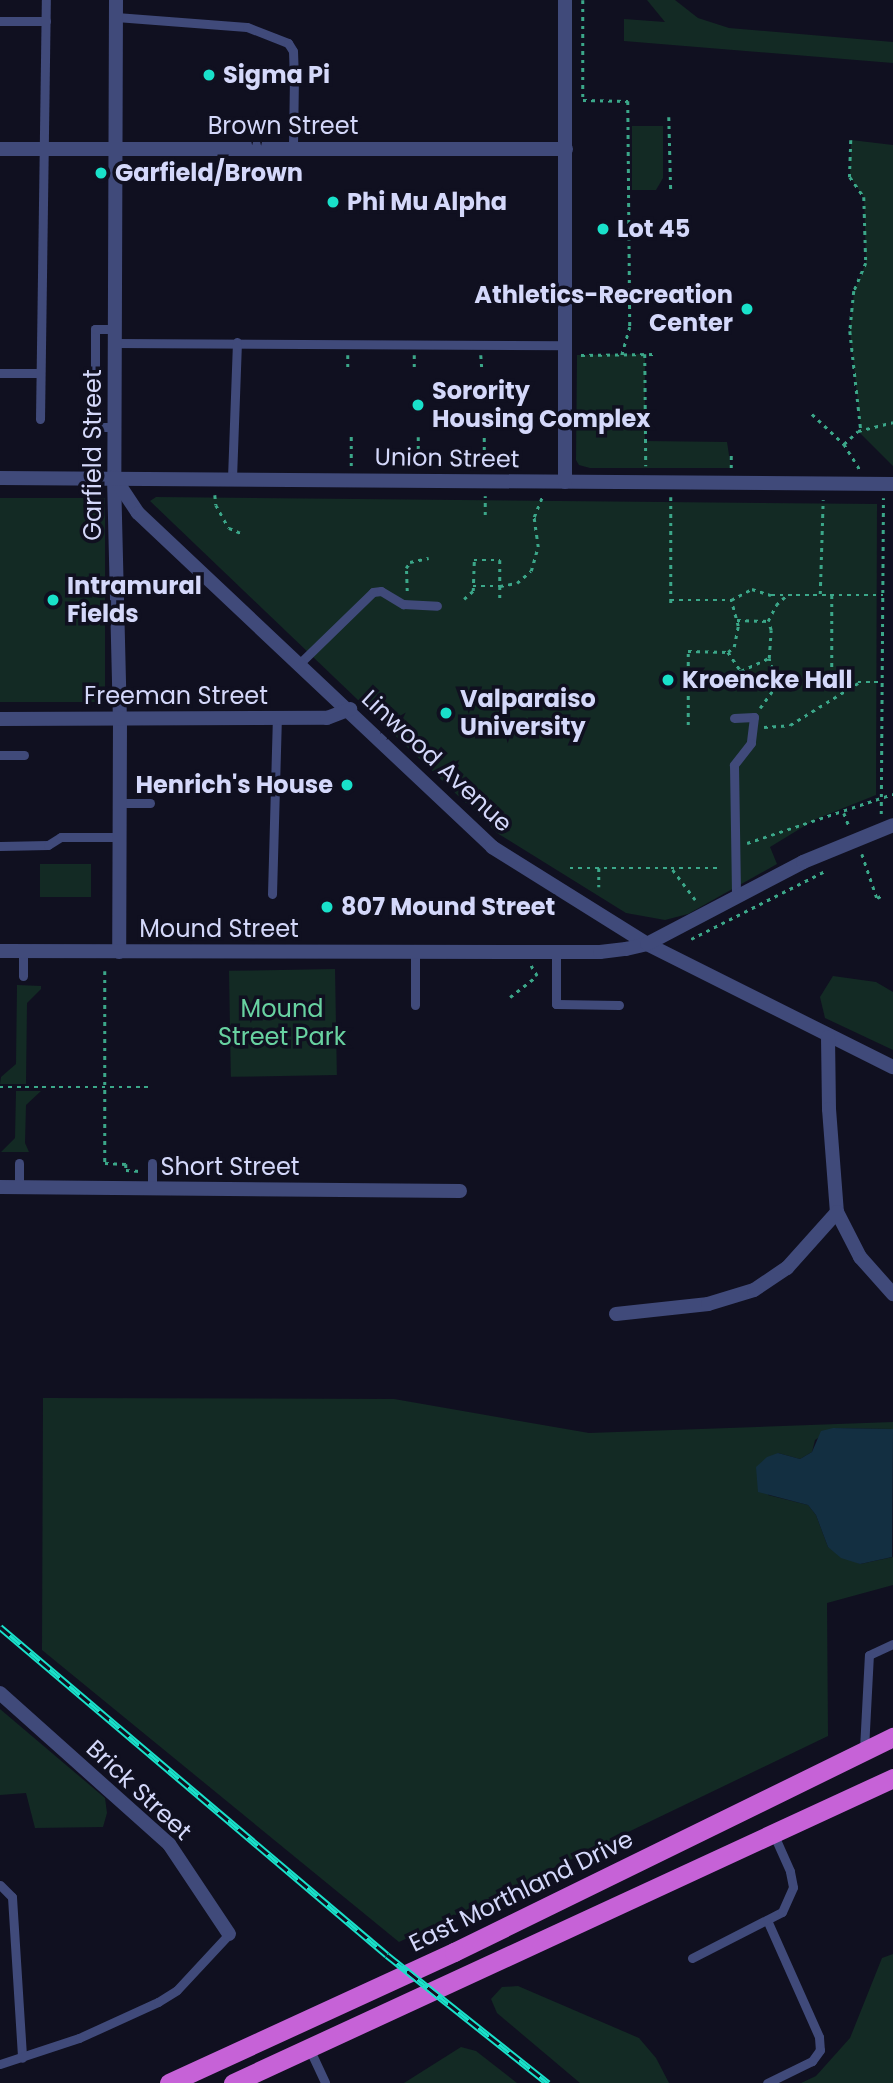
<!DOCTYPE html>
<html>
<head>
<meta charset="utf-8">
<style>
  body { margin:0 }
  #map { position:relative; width:893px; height:2083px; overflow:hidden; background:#101020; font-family:Poppins,sans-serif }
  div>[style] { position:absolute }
  .green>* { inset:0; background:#132a24; transform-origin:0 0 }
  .water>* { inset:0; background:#132f41 }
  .path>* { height:2.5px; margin-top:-1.25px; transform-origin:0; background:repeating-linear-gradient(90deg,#3ba789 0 3.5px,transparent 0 8.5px) }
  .service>* { height:9px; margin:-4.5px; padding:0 4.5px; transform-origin:4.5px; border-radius:4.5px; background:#404a7a }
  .minor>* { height:14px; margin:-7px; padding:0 7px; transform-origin:7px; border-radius:7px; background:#404a7a }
  .trunk>* { height:19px; margin:-9.5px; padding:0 9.5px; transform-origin:9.5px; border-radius:9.5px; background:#c662d7 }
  .rail>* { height:7px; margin-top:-3.5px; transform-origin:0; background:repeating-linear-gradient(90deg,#101020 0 13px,#19e1ca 0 26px); box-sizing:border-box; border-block:2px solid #19e1ca }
  .dots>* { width:19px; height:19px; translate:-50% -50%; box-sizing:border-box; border:4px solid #101020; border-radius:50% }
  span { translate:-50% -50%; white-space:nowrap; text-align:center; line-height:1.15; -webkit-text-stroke:7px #101020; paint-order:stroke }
  .poi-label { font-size:24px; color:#d4d8fa; font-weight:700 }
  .left { translate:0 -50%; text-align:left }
  .right { translate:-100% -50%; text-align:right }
  .street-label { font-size:24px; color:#d4d8fa }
  .park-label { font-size:24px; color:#68d2a1 }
</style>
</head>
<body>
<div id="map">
  <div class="green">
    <i style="clip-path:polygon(647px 0,675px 0,698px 18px,729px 28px,893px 42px,893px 63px,624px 41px,624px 19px,665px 22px)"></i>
    <i style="clip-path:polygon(632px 126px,663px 126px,663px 178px,656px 190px,632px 190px)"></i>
    <i style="clip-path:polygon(851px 140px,893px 145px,893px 466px,858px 431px,861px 430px,850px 331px,854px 291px,866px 263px,864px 197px,850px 177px)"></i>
    <i style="clip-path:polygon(645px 354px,645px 441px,727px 442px,731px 468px,590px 468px,579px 465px,576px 460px,577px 355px)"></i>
    <i style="clip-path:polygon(156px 497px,877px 504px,876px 795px,816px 819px,770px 847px,777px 864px,688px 914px,665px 920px,626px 913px,497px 833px,150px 501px)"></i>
    <i style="left:0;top:498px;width:105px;height:204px"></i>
    <i style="left:91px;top:864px;width:33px;height:51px;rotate:90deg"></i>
    <i style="left:335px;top:969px;width:106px;height:106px;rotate:89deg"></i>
    <i style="clip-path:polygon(833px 976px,876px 982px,893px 992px,893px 1050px,825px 1018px,820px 997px)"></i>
    <i style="clip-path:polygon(17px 985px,41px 986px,41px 989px,27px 1003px,26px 1084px,0 1084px,1px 1077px,16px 1064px)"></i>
    <i style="clip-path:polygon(16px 1091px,41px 1091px,26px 1105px,25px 1143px,29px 1152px,1px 1152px,15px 1138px)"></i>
    <i style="clip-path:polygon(43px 1398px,394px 1399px,589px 1433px,893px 1422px,893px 1429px,834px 1428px,815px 1440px,812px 1452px,800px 1459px,778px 1453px,768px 1495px,808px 1505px,816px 1515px,828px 1547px,860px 1564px,893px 1557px,893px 1585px,827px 1603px,828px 1736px,399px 1942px,42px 1650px)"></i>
    <i style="clip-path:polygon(0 1709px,105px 1798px,107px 1813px,103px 1827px,35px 1828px,26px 1793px,0 1795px)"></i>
    <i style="clip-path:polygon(893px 1954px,893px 2083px,801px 2083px,816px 2076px,850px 2038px,882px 1958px)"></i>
    <i style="clip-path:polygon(518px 1986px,639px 2038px,656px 2058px,669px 2083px,580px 2083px,497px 2013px,491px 1999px,502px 1987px)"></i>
    <i style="clip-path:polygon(461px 2047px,476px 2051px,517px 2083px,404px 2083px)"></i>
  </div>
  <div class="water">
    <i style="clip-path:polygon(833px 1428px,893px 1429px,892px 1557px,860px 1564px,841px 1558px,828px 1547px,816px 1515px,808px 1505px,758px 1492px,756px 1467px,767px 1457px,778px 1453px,800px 1459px,812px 1452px,821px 1431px)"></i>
  </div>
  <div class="path">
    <i style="left:583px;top:0;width:100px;rotate:90deg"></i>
    <i style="left:583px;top:100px;width:45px;rotate:1.3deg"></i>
    <i style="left:628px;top:101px;width:226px;rotate:89.5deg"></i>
    <i style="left:630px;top:327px;width:29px;rotate:106deg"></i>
    <i style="left:669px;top:117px;width:76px;rotate:88.5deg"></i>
    <i style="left:851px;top:140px;width:37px;rotate:92deg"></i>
    <i style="left:850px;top:177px;width:24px;rotate:55deg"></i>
    <i style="left:864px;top:197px;width:66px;rotate:88.3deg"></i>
    <i style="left:866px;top:263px;width:30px;rotate:113deg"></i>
    <i style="left:854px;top:291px;width:40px;rotate:95.7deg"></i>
    <i style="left:850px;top:331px;width:100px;rotate:83.7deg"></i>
    <i style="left:645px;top:354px;width:112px;rotate:89.5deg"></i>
    <i style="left:348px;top:355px;width:13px;rotate:90deg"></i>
    <i style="left:481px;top:355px;width:13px;rotate:86deg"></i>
    <i style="left:581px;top:355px;width:74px;rotate:-0.8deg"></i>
    <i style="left:414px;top:367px;width:12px;rotate:-90deg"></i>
    <i style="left:812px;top:414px;width:44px;rotate:43.2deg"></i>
    <i style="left:844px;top:444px;width:31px;rotate:58deg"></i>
    <i style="left:580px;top:427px;width:74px"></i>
    <i style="left:844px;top:444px;width:19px;rotate:-43deg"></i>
    <i style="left:858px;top:431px;width:36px;rotate:-14deg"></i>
    <i style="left:351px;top:466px;width:30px;rotate:-90deg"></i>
    <i style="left:418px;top:466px;width:29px;rotate:-90deg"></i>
    <i style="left:484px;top:467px;width:30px;rotate:-90deg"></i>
    <i style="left:731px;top:468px;width:17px;rotate:-90deg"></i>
    <i style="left:215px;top:495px;width:10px;rotate:84deg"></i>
    <i style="left:216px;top:505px;width:26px;rotate:61deg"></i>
    <i style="left:229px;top:528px;width:15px;rotate:23deg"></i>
    <i style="left:671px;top:497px;width:107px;rotate:90deg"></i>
    <i style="left:485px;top:515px;width:19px;rotate:-90deg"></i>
    <i style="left:473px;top:586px;width:27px"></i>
    <i style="left:500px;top:586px;width:13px;rotate:90deg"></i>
    <i style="left:407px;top:591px;width:23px;rotate:-92deg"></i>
    <i style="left:406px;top:568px;width:7px;rotate:-56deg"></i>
    <i style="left:410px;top:562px;width:19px;rotate:-12deg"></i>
    <i style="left:820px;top:594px;width:94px;rotate:-88.2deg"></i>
    <i style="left:832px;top:595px;width:87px;rotate:90deg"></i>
    <i style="left:832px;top:682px;width:49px"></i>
    <i style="left:464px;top:599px;width:12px;rotate:-42deg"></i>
    <i style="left:473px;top:591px;width:31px;rotate:-88deg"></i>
    <i style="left:474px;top:560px;width:26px"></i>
    <i style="left:500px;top:560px;width:26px;rotate:90deg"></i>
    <i style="left:500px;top:586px;width:17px;rotate:-10deg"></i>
    <i style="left:517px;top:583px;width:18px;rotate:-41deg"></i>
    <i style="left:531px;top:571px;width:25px;rotate:-74deg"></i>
    <i style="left:538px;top:547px;width:30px;rotate:-98deg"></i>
    <i style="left:534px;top:517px;width:22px;rotate:-68deg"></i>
    <i style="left:671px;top:600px;width:60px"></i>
    <i style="left:731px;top:600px;width:24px;rotate:-28deg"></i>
    <i style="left:752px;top:589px;width:20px;rotate:18deg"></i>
    <i style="left:771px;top:595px;width:112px"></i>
    <i style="left:737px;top:620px;width:31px;rotate:2deg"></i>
    <i style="left:728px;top:652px;width:23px;rotate:56deg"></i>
    <i style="left:741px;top:671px;width:31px;rotate:-25deg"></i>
    <i style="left:735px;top:688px;width:19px;rotate:-74deg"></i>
    <i style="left:760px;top:708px;width:29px;rotate:-54deg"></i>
    <i style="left:777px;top:685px;width:28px;rotate:-107deg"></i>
    <i style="left:769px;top:658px;width:28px;rotate:-86deg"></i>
    <i style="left:771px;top:630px;width:9px;rotate:-108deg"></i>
    <i style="left:768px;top:621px;width:18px;rotate:-63deg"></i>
    <i style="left:776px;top:605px;width:13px;rotate:-42deg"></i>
    <i style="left:688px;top:725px;width:74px;rotate:-90deg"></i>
    <i style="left:688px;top:651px;width:40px;rotate:1.4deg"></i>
    <i style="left:728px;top:652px;width:8px;rotate:-40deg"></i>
    <i style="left:734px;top:647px;width:21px;rotate:-79deg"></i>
    <i style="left:738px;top:626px;width:27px;rotate:-105deg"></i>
    <i style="left:764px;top:727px;width:26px;rotate:-4deg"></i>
    <i style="left:790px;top:725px;width:80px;rotate:-31.7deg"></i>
    <i style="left:844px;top:813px;width:14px;rotate:69deg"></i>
    <i style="left:881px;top:814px;width:316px;rotate:-89.6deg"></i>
    <i style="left:747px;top:843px;width:154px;rotate:-18.6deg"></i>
    <i style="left:862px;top:854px;width:46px;rotate:71.2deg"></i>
    <i style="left:877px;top:898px;width:4px;rotate:-27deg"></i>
    <i style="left:570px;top:868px;width:101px"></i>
    <i style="left:599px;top:868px;width:19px;rotate:90deg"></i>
    <i style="left:695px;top:900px;width:40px;rotate:-127deg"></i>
    <i style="left:671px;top:868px;width:51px"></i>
    <i style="left:691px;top:939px;width:150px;rotate:-26.9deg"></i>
    <i style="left:105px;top:971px;width:192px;rotate:90deg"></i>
    <i style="left:105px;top:1163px;width:21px;rotate:3deg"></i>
    <i style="left:126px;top:1164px;width:6px;rotate:90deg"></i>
    <i style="left:126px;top:1170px;width:14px;rotate:4deg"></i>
    <i style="left:510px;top:997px;width:34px;rotate:-38deg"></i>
    <i style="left:537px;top:976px;width:12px;rotate:-121deg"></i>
    <i style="left:0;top:1087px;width:153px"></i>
  </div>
  <div class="service">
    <i style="left:116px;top:17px;width:131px;rotate:4.4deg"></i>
    <i style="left:247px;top:27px;width:44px;rotate:21.3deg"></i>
    <i style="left:288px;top:43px;width:9px;rotate:58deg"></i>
    <i style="left:293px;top:51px;width:24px;rotate:88deg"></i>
    <i style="left:294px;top:75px;width:74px;rotate:90.8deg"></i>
    <i style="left:0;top:21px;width:46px"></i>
    <i style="left:115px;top:343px;width:450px;rotate:0.3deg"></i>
    <i style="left:0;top:373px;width:40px"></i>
    <i style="left:40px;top:419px;width:419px;rotate:-89.2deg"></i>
    <i style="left:115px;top:427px;width:20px;rotate:180deg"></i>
    <i style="left:95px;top:427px;width:98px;rotate:-90deg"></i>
    <i style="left:95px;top:329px;width:20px"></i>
    <i style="left:232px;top:478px;width:136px;rotate:-87.9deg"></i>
    <i style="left:300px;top:663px;width:102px;rotate:-44.2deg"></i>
    <i style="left:373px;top:592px;width:8px;rotate:-7deg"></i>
    <i style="left:381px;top:591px;width:26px;rotate:31deg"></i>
    <i style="left:403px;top:604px;width:34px;rotate:3deg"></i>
    <i style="left:734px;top:718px;width:20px;rotate:-3deg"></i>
    <i style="left:754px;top:717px;width:26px;rotate:97deg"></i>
    <i style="left:751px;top:743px;width:28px;rotate:128deg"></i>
    <i style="left:734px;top:765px;width:133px;rotate:89.1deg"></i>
    <i style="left:0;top:755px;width:24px"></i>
    <i style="left:119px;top:803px;width:31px"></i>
    <i style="left:0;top:846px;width:48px;rotate:-1.2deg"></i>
    <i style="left:48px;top:845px;width:15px;rotate:-32deg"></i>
    <i style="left:61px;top:837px;width:58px"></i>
    <i style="left:272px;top:894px;width:176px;rotate:-88.4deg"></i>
    <i style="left:23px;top:951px;width:25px;rotate:90deg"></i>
    <i style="left:415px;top:952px;width:53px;rotate:90deg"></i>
    <i style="left:556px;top:952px;width:52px;rotate:90deg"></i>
    <i style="left:556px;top:1004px;width:63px;rotate:0.9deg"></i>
    <i style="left:19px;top:1188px;width:25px;rotate:-90deg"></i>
    <i style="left:152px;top:1189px;width:26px;rotate:-90deg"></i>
    <i style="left:864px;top:1749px;width:94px;rotate:-87deg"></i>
    <i style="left:869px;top:1655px;width:26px;rotate:-25deg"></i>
    <i style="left:0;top:1885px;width:17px;rotate:45deg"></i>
    <i style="left:12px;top:1897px;width:161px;rotate:86.4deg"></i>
    <i style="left:767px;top:1920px;width:128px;rotate:66deg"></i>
    <i style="left:819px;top:2037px;width:13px;rotate:86deg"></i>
    <i style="left:820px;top:2050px;width:14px;rotate:126deg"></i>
    <i style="left:812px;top:2061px;width:50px;rotate:153.9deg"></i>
    <i style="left:692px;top:1958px;width:101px;rotate:-27.1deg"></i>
    <i style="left:782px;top:1912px;width:27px;rotate:-66deg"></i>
    <i style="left:793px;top:1887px;width:16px;rotate:-101deg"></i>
    <i style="left:790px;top:1871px;width:42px;rotate:-114.1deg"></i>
    <i style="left:309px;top:2048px;width:38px;rotate:65deg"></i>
    <i style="left:0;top:2064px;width:83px;rotate:-18.2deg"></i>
    <i style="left:79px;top:2038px;width:87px;rotate:-24.5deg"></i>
    <i style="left:158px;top:2002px;width:22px;rotate:-32deg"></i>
    <i style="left:177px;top:1990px;width:76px;rotate:-47.1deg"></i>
  </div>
  <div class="minor">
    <i style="left:116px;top:0;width:477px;rotate:90.2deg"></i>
    <i style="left:114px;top:477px;width:242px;rotate:88.6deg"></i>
    <i style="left:120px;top:719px;width:233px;rotate:90.2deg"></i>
    <i style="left:0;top:149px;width:566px"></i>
    <i style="left:114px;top:477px;width:43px;rotate:56.3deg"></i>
    <i style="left:138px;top:513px;width:487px;rotate:43.3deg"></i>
    <i style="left:492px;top:847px;width:183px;rotate:32deg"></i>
    <i style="left:647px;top:944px;width:275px;rotate:26.6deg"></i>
    <i style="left:0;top:478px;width:893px;rotate:0.38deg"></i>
    <i style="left:565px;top:482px;width:482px;rotate:-90deg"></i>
    <i style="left:0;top:719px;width:327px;rotate:-0.2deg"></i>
    <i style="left:327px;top:718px;width:25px;rotate:-21deg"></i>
    <i style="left:0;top:951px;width:600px;rotate:0.1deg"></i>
    <i style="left:600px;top:952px;width:26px;rotate:-7deg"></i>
    <i style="left:626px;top:949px;width:22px;rotate:-13deg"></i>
    <i style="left:647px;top:944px;width:176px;rotate:-27.7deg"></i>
    <i style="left:803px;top:862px;width:97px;rotate:-22.3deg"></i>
    <i style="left:828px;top:1037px;width:72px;rotate:89.2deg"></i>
    <i style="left:829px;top:1109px;width:103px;rotate:85.6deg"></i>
    <i style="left:837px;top:1212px;width:51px;rotate:62.9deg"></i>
    <i style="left:860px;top:1257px;width:50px;rotate:48.3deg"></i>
    <i style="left:0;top:1187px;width:460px;rotate:0.5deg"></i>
    <i style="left:616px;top:1314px;width:93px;rotate:-6.2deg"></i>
    <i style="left:708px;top:1304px;width:48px;rotate:-16.9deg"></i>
    <i style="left:754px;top:1290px;width:40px;rotate:-34deg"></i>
    <i style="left:787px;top:1268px;width:75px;rotate:-48.2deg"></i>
    <i style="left:0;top:1693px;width:227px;rotate:41.8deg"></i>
    <i style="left:169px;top:1844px;width:108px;rotate:56.3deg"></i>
  </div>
  <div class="trunk">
    <i style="left:169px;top:2083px;width:314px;rotate:-24.7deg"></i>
    <i style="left:454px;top:1952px;width:489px;rotate:-26.1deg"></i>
    <i style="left:233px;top:2083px;width:727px;rotate:-24.8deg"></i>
  </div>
  <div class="rail">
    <i style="left:0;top:1627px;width:507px;rotate:40.28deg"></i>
    <i style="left:387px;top:1955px;width:206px;rotate:38.5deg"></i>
  </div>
  <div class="dots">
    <i style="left:209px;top:75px;background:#19e1ca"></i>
    <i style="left:101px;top:173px;background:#19e1ca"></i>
    <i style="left:333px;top:202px;background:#19e1ca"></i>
    <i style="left:603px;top:229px;background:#19e1ca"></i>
    <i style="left:747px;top:309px;background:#19e1ca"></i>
    <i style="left:418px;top:405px;background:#19e1ca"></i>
    <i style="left:53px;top:600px;background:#19e1ca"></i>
    <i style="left:668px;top:680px;background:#19e1ca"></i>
    <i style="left:446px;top:713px;background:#19e1ca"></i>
    <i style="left:347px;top:785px;background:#19e1ca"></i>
    <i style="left:327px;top:907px;background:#19e1ca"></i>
  </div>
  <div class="poi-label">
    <span class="left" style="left:223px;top:75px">Sigma Pi</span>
    <span class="left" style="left:115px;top:173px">Garfield/Brown</span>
    <span class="left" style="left:347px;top:202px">Phi Mu Alpha</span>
    <span class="left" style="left:617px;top:229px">Lot 45</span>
    <span class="right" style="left:733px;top:309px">Athletics-Recreation<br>Center</span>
    <span class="left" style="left:432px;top:405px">Sorority<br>Housing Complex</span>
    <span class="left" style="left:67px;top:600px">Intramural<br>Fields</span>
    <span class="left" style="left:682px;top:680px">Kroencke Hall</span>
    <span class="left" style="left:460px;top:713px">Valparaiso<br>University</span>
    <span class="right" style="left:333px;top:785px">Henrich's House</span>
    <span class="left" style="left:341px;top:907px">807 Mound Street</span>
  </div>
  <div class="street-label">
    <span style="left:283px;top:126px">Brown Street</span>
    <span style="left:93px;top:455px;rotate:-90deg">Garfield Street</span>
    <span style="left:447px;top:458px;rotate:1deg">Union Street</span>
    <span style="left:176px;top:696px">Freeman Street</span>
    <span style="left:437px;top:761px;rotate:43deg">Linwood Avenue</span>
    <span style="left:219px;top:929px">Mound Street</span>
    <span style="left:230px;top:1167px">Short Street</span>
    <span style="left:139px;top:1790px;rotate:43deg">Brick Street</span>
    <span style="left:521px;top:1891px;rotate:-26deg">East Morthland Drive</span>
  </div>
  <div class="park-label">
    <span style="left:282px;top:1023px">Mound<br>Street Park</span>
  </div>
</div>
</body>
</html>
